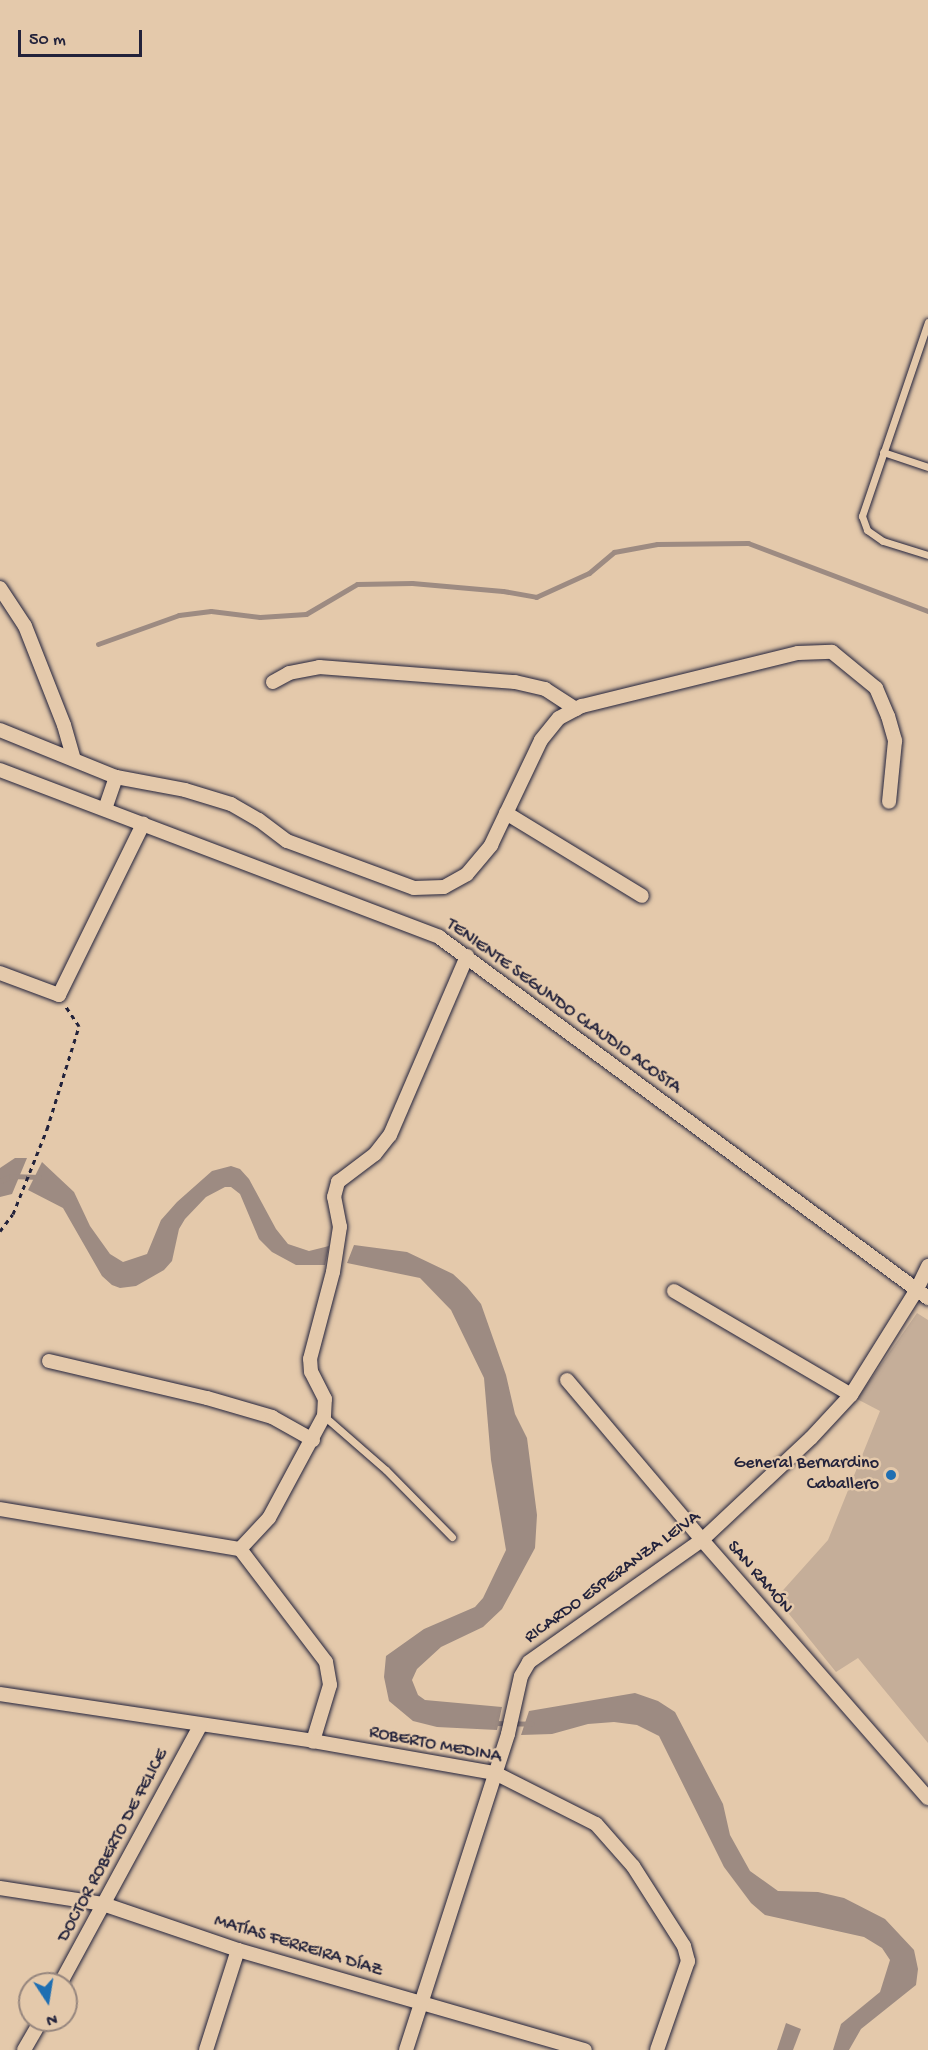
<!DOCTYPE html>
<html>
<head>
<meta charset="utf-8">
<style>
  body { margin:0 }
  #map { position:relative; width:928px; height:2050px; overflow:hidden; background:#e4c9ab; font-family:"Gochi Hand",sans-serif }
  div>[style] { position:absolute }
  .green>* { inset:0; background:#c5ae99 }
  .water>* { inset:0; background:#9d8b82 }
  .stream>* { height:5px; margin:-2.5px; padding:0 2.5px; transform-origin:2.5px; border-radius:2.5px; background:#9d8b82 }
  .path>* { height:3px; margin-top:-1.5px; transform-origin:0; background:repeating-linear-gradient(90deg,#22223b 0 4.5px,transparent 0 9px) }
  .roads { filter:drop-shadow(0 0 2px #22223b) drop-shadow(0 0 2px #22223b) }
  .lane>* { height:7px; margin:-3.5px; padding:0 3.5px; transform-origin:3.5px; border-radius:3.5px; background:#e4c9ab }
  .street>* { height:14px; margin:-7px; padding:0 7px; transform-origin:7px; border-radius:7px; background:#e4c9ab }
  .dots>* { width:16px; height:16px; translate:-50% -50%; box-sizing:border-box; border:3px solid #e4c9ab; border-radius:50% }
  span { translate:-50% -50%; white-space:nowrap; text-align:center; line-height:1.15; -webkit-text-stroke:5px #e4c9ab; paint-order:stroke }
  .street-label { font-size:18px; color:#22223b }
  .poi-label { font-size:18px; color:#22223b }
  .right { translate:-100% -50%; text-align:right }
  .north { position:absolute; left:18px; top:1972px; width:60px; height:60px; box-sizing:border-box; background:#e4c9ab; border:2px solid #96867e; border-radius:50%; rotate:168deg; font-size:16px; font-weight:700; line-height:24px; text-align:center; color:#22223b }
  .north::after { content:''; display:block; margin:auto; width:21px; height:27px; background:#1f6fb2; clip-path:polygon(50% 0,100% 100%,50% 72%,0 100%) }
  .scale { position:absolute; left:18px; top:30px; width:124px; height:27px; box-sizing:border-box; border:3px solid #22223b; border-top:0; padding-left:8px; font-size:18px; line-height:21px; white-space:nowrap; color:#22223b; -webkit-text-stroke:4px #e4c9ab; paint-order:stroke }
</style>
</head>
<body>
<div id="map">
  <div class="green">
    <i style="clip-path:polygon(917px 1313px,928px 1320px,928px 1743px,858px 1658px,836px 1672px,776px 1598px,828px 1540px,880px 1411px,857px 1399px)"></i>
  </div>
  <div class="water">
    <i style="clip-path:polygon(15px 1158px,27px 1158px,12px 1194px,0 1197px,0 1168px)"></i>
    <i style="clip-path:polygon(42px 1162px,74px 1192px,90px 1226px,110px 1254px,123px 1262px,147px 1254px,161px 1220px,177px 1202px,212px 1171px,231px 1166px,240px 1169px,249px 1179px,276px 1229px,288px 1244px,309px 1251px,329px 1246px,325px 1265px,296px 1265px,272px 1252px,259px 1239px,240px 1194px,231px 1187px,225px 1187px,206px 1197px,185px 1219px,179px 1229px,172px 1261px,164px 1270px,136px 1286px,120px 1288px,112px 1285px,102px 1276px,63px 1208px,28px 1190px)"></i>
    <i style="clip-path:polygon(354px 1245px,407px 1252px,453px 1274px,467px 1287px,481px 1304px,506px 1375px,515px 1414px,527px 1438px,537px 1515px,535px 1548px,502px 1609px,483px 1627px,441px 1647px,417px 1669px,412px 1680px,418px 1695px,425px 1700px,502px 1707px,497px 1730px,437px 1727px,413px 1721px,389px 1701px,384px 1677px,386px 1656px,424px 1629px,475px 1607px,483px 1598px,506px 1550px,491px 1460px,484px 1378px,451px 1310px,420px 1278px,347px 1263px)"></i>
    <i style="clip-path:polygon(635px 1693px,658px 1701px,675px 1712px,723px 1804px,730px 1835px,750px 1871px,778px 1891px,818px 1892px,844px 1898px,885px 1919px,914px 1950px,918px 1969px,916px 1985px,861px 2029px,849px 2050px,833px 2050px,841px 2024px,880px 1992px,890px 1960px,882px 1948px,864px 1937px,765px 1915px,751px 1903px,724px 1867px,659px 1736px,637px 1725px,614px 1722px,588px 1724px,552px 1734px,521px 1735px,529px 1711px)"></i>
    <i style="clip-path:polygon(786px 2023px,801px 2029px,793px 2050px,777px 2050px)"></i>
  </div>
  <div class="stream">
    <i style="left:98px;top:644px;width:86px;rotate:-19.7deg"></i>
    <i style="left:179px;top:615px;width:32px;rotate:-7deg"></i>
    <i style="left:211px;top:611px;width:49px;rotate:7deg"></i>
    <i style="left:260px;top:617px;width:46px;rotate:-3.7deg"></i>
    <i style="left:306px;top:614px;width:59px;rotate:-30.5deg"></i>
    <i style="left:357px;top:584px;width:55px;rotate:-1deg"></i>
    <i style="left:412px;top:583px;width:91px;rotate:5deg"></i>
    <i style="left:503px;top:591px;width:34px;rotate:10deg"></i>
    <i style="left:536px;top:597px;width:58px;rotate:-24.4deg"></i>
    <i style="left:589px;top:573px;width:33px;rotate:-40deg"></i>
    <i style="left:614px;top:552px;width:44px;rotate:-10.5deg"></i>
    <i style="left:657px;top:544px;width:91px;rotate:-0.6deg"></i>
    <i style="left:748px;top:543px;width:192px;rotate:20.7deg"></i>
    <i style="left:0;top:1181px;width:12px;rotate:-24deg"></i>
    <i style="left:11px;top:1176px;width:28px;rotate:2deg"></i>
    <i style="left:493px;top:1723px;width:39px;rotate:1deg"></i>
  </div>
  <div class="path">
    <i style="left:0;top:1231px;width:21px;rotate:-53deg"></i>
    <i style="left:13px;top:1214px;width:92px;rotate:-68.2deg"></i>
    <i style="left:47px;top:1129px;width:108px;rotate:-72.7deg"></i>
    <i style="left:79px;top:1026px;width:23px;rotate:-124deg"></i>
  </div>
  <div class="roads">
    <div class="lane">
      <i style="left:928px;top:322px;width:205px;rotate:108.8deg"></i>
      <i style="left:862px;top:516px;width:15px;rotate:70deg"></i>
      <i style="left:867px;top:530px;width:19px;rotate:35deg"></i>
      <i style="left:883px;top:541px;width:47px;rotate:17.3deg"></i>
      <i style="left:883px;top:452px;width:47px;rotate:18.4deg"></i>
      <i style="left:324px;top:1416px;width:82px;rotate:41.1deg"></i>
      <i style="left:386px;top:1470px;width:94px;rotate:45.4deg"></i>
    </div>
    <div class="street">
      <i style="left:0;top:588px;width:45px;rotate:56.7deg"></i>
      <i style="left:25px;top:626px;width:106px;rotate:68.5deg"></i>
      <i style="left:64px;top:725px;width:33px;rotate:74deg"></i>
      <i style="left:273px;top:682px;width:18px;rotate:-29deg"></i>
      <i style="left:289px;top:673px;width:31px;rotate:-11deg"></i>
      <i style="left:319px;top:667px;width:197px;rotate:4.4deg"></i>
      <i style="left:515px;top:682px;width:31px;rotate:13deg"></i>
      <i style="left:545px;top:689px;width:37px;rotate:33deg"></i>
      <i style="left:0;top:730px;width:125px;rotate:22.1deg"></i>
      <i style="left:116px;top:777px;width:70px;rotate:10.7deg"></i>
      <i style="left:185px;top:790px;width:48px;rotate:16.9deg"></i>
      <i style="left:231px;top:804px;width:32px;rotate:30deg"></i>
      <i style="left:259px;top:820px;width:35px;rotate:37deg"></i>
      <i style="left:287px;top:841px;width:135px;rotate:20.3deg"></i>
      <i style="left:414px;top:888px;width:30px;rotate:-2deg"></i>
      <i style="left:444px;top:887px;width:26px;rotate:-29deg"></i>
      <i style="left:467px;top:874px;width:38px;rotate:-50deg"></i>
      <i style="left:491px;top:845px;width:116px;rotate:-64.5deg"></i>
      <i style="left:541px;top:740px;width:28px;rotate:-51deg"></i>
      <i style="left:559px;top:718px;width:26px;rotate:-28deg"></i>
      <i style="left:582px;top:706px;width:222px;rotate:-13.8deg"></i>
      <i style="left:798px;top:653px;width:34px;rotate:-2deg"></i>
      <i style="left:832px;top:652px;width:57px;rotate:39.3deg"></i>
      <i style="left:876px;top:688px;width:30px;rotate:67deg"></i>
      <i style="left:888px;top:716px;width:26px;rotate:74deg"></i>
      <i style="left:895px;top:741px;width:61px;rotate:95.6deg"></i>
      <i style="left:0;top:770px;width:470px;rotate:20.8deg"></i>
      <i style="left:439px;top:937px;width:608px;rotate:36.44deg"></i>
      <i style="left:105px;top:809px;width:34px;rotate:-71deg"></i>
      <i style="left:506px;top:813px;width:159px;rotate:31.4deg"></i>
      <i style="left:0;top:973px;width:63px;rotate:20.4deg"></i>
      <i style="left:59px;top:995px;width:191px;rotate:-63.8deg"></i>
      <i style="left:674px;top:1291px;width:205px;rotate:30.4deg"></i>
      <i style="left:49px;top:1361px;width:162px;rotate:13.2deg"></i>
      <i style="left:207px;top:1398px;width:68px;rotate:16.3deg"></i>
      <i style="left:272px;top:1417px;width:47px;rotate:29.3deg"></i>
      <i style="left:567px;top:1380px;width:209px;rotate:49.8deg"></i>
      <i style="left:702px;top:1540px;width:343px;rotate:48.8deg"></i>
      <i style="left:0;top:1509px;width:243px;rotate:9.5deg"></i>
      <i style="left:240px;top:1549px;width:142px;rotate:52.7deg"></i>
      <i style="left:326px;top:1662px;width:23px;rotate:80deg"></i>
      <i style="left:330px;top:1685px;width:59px;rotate:106.9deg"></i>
      <i style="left:240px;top:1549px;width:42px;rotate:-46.9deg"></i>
      <i style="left:269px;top:1518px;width:116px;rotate:-61.7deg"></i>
      <i style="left:324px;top:1416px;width:17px;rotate:-87deg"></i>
      <i style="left:325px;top:1399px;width:30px;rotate:-117deg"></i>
      <i style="left:311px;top:1372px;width:13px;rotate:-94deg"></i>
      <i style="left:310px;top:1359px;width:90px;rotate:-75.2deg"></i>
      <i style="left:333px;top:1272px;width:46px;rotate:-81.2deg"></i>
      <i style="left:340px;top:1227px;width:31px;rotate:-101deg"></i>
      <i style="left:334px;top:1197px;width:16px;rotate:-75deg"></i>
      <i style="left:338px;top:1182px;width:46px;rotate:-37.1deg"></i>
      <i style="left:375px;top:1154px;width:24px;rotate:-52deg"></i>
      <i style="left:390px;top:1135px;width:195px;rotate:-66.7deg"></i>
      <i style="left:0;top:1694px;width:317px;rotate:8.5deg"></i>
      <i style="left:313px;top:1741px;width:185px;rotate:10deg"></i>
      <i style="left:495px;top:1773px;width:113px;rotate:26.8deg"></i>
      <i style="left:596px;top:1824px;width:56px;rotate:48.6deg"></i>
      <i style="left:633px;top:1866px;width:95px;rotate:57.5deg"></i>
      <i style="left:684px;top:1946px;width:16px;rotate:75deg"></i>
      <i style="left:688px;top:1961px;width:94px;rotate:109.2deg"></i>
      <i style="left:0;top:1888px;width:104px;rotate:8.8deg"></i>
      <i style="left:103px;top:1904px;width:143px;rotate:18.8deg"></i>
      <i style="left:238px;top:1950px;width:361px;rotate:16.1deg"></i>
      <i style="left:60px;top:1984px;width:294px;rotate:-61.5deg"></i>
      <i style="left:24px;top:2050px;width:34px;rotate:-60deg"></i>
      <i style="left:206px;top:2050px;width:105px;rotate:-72.3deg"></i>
      <i style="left:406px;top:2050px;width:332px;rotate:-72.1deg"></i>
      <i style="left:508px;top:1734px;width:59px;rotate:-77.4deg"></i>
      <i style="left:521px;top:1676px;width:16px;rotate:-60deg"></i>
      <i style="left:529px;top:1662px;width:212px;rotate:-35.2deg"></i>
      <i style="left:702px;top:1540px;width:149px;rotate:-43.1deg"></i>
      <i style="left:811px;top:1438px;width:59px;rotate:-47.1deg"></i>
      <i style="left:851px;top:1395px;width:123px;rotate:-58deg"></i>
      <i style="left:916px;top:1291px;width:28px;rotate:-64deg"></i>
    </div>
  </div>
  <div class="dots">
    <i style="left:891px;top:1475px;background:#1f6fb2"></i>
  </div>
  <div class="street-label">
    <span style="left:563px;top:1007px;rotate:36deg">TENIENTE SEGUNDO CLAUDIO ACOSTA</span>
    <span style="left:613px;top:1578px;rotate:-36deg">RICARDO ESPERANZA LEIVA</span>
    <span style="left:759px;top:1578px;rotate:49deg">SAN RAMÓN</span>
    <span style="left:435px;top:1746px;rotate:11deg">ROBERTO MEDINA</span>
    <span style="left:114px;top:1846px;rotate:-62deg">DOCTOR ROBERTO DE FELICE</span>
    <span style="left:298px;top:1947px;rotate:17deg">MATÍAS FERREIRA DÍAZ</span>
  </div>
  <div class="poi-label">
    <span class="right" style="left:879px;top:1475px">General Bernardino<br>Caballero</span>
  </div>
  <div class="north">N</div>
  <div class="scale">50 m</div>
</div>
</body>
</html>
